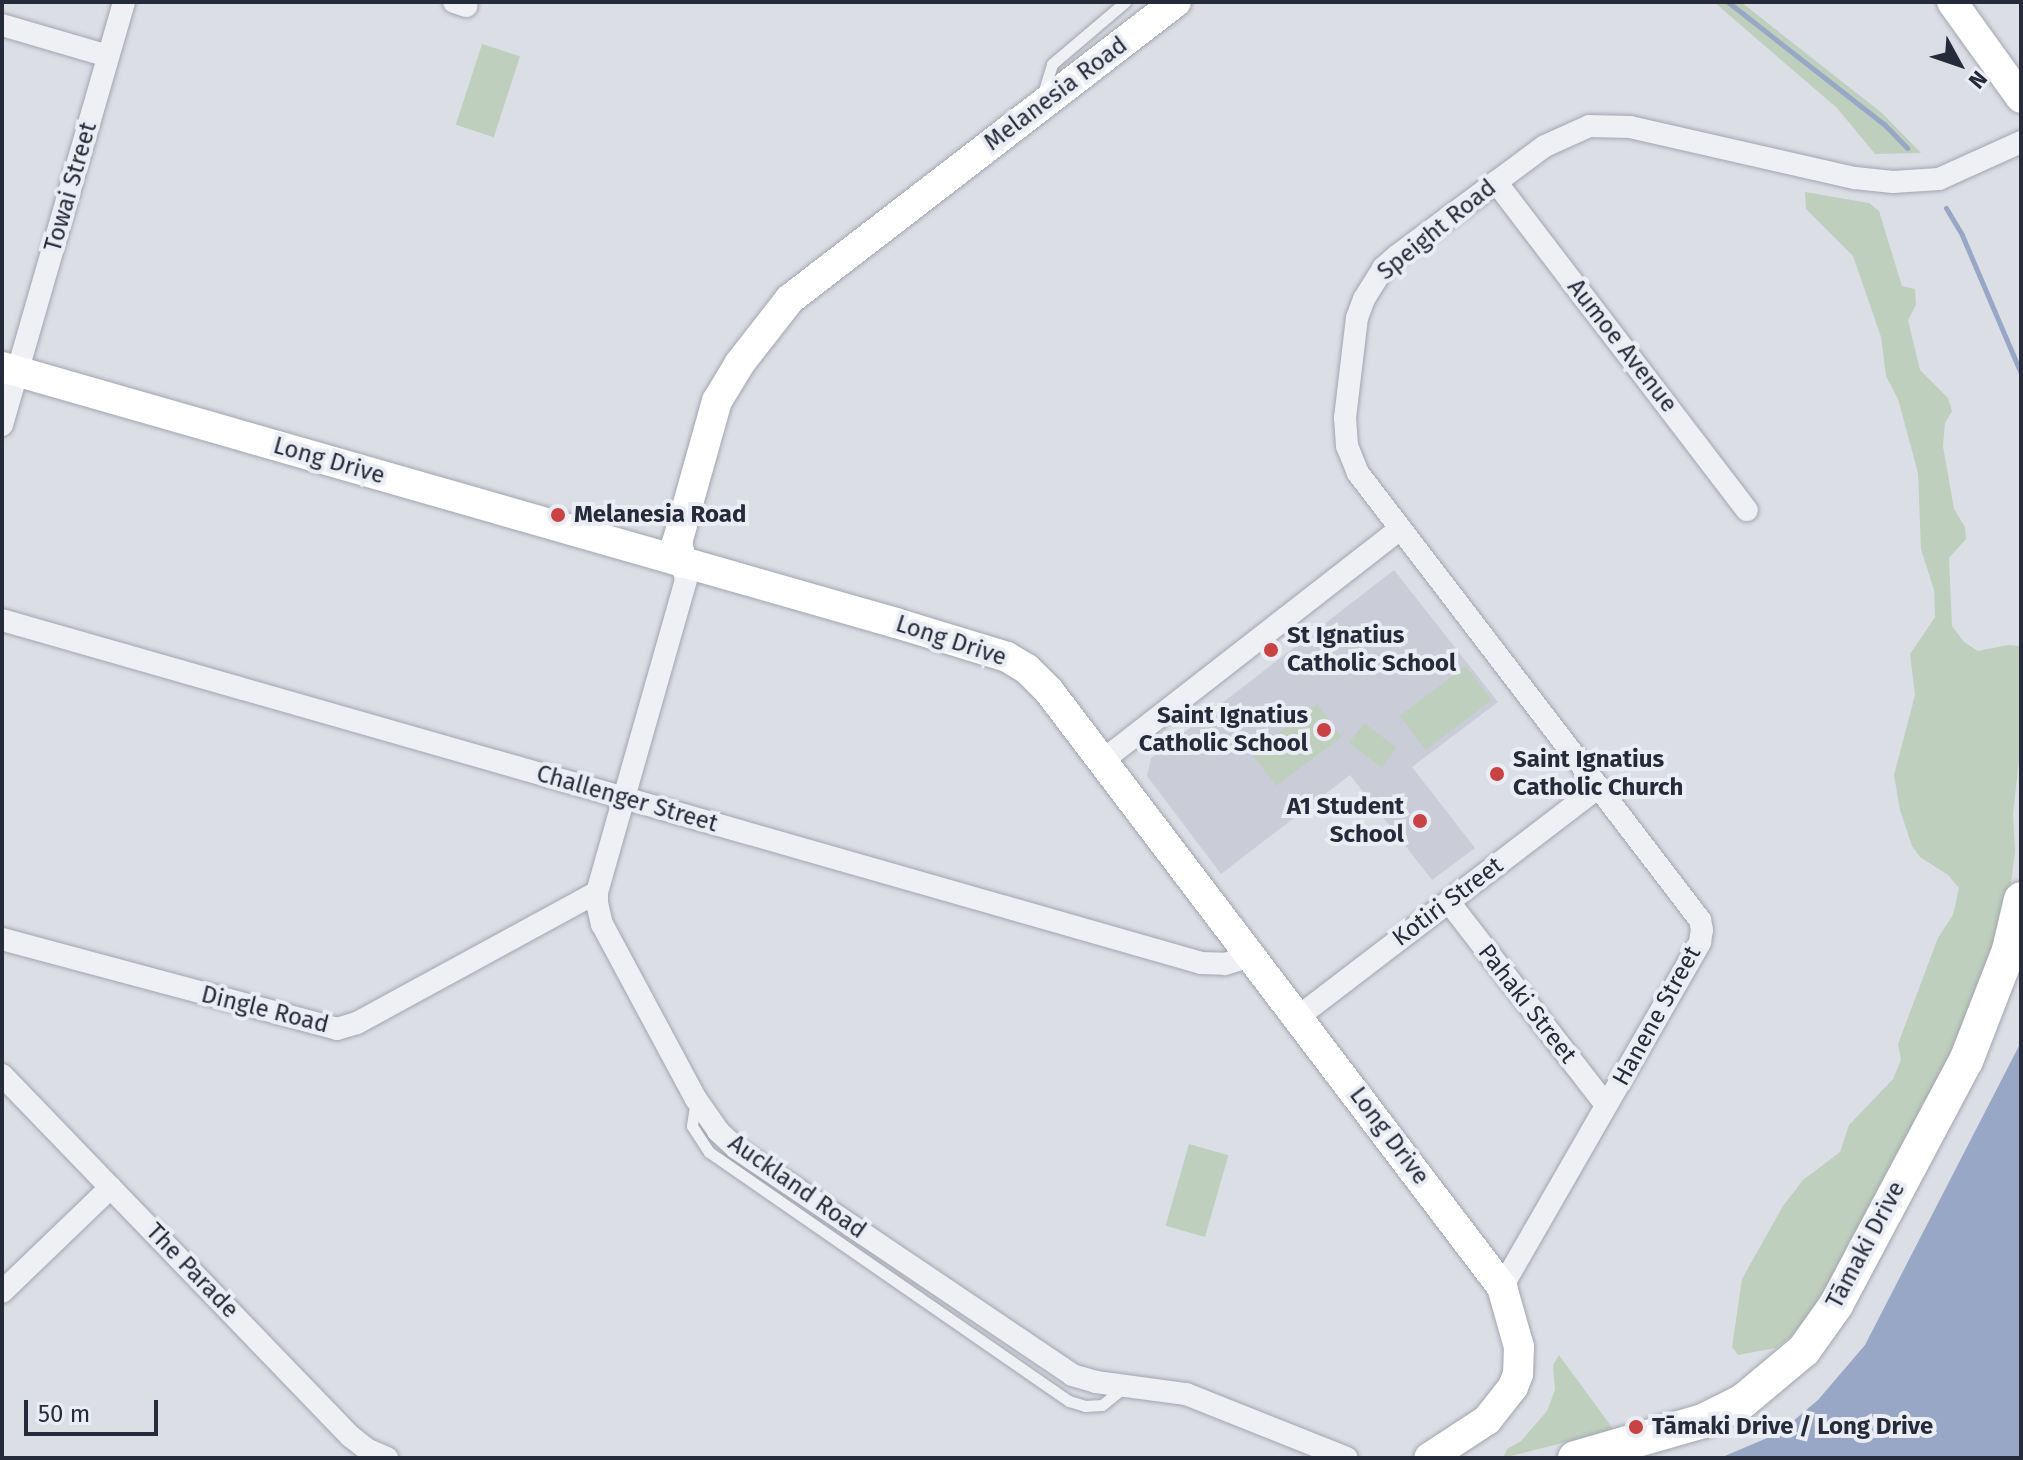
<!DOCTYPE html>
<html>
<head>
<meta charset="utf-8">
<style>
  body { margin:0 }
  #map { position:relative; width:2023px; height:1460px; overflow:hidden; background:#dcdee6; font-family:"Fira Sans",sans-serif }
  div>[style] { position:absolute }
  .built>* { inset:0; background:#cacdd7 }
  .green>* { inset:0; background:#bfcfbd; transform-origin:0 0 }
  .water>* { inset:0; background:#97a7c5 }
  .stream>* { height:5px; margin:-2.5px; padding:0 2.5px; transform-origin:2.5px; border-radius:2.5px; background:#97a7c5 }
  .roads { filter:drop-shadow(0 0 2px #a2a5af) drop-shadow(0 0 2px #a2a5af) }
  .lane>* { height:11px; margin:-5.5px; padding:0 5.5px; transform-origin:5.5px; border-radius:5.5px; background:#eef0f4 }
  .street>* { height:22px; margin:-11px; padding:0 11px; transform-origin:11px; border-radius:11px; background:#eef0f4 }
  .secondary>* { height:30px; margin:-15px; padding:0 15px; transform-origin:15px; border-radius:15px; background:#fff }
  .primary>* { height:34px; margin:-17px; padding:0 17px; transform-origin:17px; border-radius:17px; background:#fff }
  .dots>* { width:22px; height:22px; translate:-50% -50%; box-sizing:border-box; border:4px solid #ebedf4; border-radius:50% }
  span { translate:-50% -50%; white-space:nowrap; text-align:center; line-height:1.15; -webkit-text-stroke:8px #ebedf4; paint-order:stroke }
  .street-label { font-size:24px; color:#262b3b }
  .poi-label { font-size:24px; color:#262b3b; font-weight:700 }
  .left { translate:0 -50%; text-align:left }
  .right { translate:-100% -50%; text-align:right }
  .frame { position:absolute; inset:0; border:4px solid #262b3b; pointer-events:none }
  .north { position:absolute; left:1919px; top:24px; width:80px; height:80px; -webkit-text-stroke:6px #ebedf4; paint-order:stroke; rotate:130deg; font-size:22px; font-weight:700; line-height:32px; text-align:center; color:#262b3b }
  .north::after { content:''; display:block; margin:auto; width:28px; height:36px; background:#262b3b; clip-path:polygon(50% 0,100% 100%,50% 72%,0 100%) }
  .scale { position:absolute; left:24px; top:1400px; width:134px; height:36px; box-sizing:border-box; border:4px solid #262b3b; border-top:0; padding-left:10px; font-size:24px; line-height:28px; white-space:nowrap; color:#262b3b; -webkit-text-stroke:6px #ebedf4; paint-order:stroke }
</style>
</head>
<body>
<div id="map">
  <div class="built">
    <i style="clip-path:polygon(1394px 570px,1498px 702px,1412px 767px,1475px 848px,1432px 880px,1350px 775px,1221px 874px,1147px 776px,1151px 758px)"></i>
  </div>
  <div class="green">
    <i style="clip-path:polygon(1714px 2px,1741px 2px,1882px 113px,1921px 153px,1875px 154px,1837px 108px)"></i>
    <i style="left:482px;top:44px;width:40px;height:85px;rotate:18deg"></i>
    <i style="clip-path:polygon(1805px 192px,1869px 203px,1879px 211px,1902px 286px,1915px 289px,1916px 305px,1908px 320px,1920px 370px,1948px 398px,1952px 411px,1945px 423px,1943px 446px,1954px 509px,1965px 527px,1966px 539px,1949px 558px,1952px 626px,1964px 642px,1978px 651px,2008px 645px,2021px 646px,2021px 741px,2013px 814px,2015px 851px,2006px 924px,1936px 1090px,1922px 1103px,1917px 1128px,1819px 1314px,1776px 1348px,1738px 1355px,1732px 1347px,1742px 1279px,1783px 1206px,1803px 1180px,1840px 1152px,1849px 1125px,1893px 1079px,1901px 1060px,1898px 1044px,1938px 938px,1953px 915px,1959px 888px,1948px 875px,1920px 857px,1912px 846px,1900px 810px,1894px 775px,1915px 695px,1910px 654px,1935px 617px,1934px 590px,1921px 549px,1918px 473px,1898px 399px,1886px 376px,1881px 337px,1853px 256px,1806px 209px)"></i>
    <i style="left:1466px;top:666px;width:43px;height:83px;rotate:53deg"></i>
    <i style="left:1317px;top:704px;width:41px;height:82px;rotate:53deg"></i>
    <i style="left:1364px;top:723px;width:41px;height:25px;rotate:37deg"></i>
    <i style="left:1189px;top:1144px;width:41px;height:85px;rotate:16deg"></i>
    <i style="clip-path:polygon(1559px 1355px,1614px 1430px,1503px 1458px,1507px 1449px,1521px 1441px,1547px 1411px,1555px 1390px,1553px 1365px)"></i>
  </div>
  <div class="water">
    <i style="clip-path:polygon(2021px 1042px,2021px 1458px,1720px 1458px,1779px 1433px,1818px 1400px,1865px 1345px)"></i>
  </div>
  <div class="stream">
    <i style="left:1728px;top:2px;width:199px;rotate:38.1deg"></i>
    <i style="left:1885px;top:125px;width:32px;rotate:46deg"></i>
    <i style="left:1946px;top:208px;width:31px;rotate:59deg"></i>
    <i style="left:1962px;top:235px;width:150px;rotate:66.9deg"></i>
  </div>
  <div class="roads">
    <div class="lane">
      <i style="left:1042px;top:97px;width:34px;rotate:-73deg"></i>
      <i style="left:1052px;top:64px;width:96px;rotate:-40.3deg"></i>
      <i style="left:696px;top:1100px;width:26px;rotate:99deg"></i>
      <i style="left:692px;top:1126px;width:31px;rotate:57deg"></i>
      <i style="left:709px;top:1152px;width:438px;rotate:34.7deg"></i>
      <i style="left:1069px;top:1401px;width:17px;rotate:17deg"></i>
      <i style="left:1085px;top:1406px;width:17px;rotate:-3deg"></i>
      <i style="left:1102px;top:1405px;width:27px;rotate:-39deg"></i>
    </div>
    <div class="street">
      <i style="left:454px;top:2px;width:13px;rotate:18deg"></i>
      <i style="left:2px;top:25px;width:110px;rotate:16.3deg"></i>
      <i style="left:1496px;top:182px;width:413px;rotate:52.6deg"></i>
      <i style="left:2px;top:425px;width:440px;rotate:-73.9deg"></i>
      <i style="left:682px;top:563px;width:17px;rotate:77deg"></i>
      <i style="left:686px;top:580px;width:324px;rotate:105.9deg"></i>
      <i style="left:597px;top:892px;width:11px;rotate:90deg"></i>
      <i style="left:597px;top:903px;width:22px;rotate:77deg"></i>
      <i style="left:602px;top:924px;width:199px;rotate:61.8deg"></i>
      <i style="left:696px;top:1099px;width:39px;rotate:55deg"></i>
      <i style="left:718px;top:1131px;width:25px;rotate:43deg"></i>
      <i style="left:736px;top:1148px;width:405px;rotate:34deg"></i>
      <i style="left:1072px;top:1375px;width:25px;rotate:16deg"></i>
      <i style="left:1096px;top:1382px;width:91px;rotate:7.6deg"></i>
      <i style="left:1186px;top:1394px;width:173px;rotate:21.7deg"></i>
      <i style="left:2px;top:620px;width:1247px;rotate:15.96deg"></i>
      <i style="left:1201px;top:963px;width:24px;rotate:2deg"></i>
      <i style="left:1225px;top:964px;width:28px;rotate:-17deg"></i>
      <i style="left:1102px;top:761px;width:378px;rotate:-37.9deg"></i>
      <i style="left:1449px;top:902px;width:257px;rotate:52.3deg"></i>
      <i style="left:2px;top:939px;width:347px;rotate:15deg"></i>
      <i style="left:337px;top:1029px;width:21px;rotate:-17deg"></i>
      <i style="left:357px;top:1023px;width:273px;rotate:-28.6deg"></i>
      <i style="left:1298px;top:1017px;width:379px;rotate:-37.4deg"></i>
      <i style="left:2px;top:1075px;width:501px;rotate:46.05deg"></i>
      <i style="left:350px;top:1436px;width:23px;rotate:38deg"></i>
      <i style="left:368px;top:1450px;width:21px;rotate:23deg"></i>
      <i style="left:1502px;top:1287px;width:398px;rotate:-60.1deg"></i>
      <i style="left:1700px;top:942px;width:12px;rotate:-81deg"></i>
      <i style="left:1702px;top:930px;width:10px;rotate:-101deg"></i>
      <i style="left:1700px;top:920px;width:563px;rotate:-127.42deg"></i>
      <i style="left:1358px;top:473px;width:29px;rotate:-112deg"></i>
      <i style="left:1347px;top:446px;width:28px;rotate:-94deg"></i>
      <i style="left:1345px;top:418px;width:101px;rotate:-83.2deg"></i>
      <i style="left:1357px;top:318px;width:20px;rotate:-70deg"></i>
      <i style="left:1364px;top:299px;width:36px;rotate:-58deg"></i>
      <i style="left:1383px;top:268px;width:20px;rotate:-41deg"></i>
      <i style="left:1398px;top:255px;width:183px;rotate:-36.6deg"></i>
      <i style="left:1545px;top:146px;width:48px;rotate:-24.4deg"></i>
      <i style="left:1589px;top:126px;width:41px;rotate:1.4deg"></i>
      <i style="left:1630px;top:127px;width:231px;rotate:12.8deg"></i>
      <i style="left:1855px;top:178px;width:38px;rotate:6deg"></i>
      <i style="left:1893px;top:182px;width:46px;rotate:-3.7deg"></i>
      <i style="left:1939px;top:179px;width:90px;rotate:-24.3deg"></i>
      <i style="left:2px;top:1292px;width:151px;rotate:-43.9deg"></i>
    </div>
    <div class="secondary">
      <i style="left:1952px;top:2px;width:118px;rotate:54.3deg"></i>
      <i style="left:2px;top:367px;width:930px;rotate:15.98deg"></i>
      <i style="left:896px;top:623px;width:116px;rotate:17deg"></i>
      <i style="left:1007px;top:657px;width:23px;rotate:31deg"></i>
      <i style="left:1027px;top:669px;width:31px;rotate:45deg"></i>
      <i style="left:1049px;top:691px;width:749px;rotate:52.76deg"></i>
      <i style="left:1502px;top:1287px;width:62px;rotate:74.2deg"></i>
      <i style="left:1519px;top:1347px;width:27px;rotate:92deg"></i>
      <i style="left:1518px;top:1374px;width:14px;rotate:111deg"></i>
      <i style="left:1513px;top:1387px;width:42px;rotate:128.2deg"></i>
      <i style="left:1487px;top:1420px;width:69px;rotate:146.8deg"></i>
      <i style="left:682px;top:563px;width:21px;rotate:-104deg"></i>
      <i style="left:677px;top:543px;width:148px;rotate:-74.3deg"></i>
      <i style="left:717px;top:401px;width:44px;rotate:-58.8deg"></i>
      <i style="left:740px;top:363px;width:81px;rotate:-52deg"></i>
      <i style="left:790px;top:299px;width:487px;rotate:-37.6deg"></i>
    </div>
    <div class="primary">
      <i style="left:1575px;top:1458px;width:133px;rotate:-16.1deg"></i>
      <i style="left:1703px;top:1421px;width:45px;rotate:-26.6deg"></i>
      <i style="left:1743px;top:1401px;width:80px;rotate:-39.9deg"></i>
      <i style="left:1804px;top:1350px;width:55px;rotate:-54.6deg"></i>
      <i style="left:1836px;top:1305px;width:276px;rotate:-62deg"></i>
      <i style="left:1966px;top:1061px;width:119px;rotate:-68.8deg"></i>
      <i style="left:2009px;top:950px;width:52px;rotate:-76.8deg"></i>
    </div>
  </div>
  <div class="dots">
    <i style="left:558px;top:515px;background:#c94344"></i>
    <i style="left:1271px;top:650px;background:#c94344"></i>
    <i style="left:1324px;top:730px;background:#c94344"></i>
    <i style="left:1497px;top:774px;background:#c94344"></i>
    <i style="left:1420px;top:821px;background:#c94344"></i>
    <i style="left:1636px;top:1427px;background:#c94344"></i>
  </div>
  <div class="street-label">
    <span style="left:1056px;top:94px;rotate:-37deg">Melanesia Road</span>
    <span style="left:71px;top:187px;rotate:-74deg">Towai Street</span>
    <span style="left:1437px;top:230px;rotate:-39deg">Speight Road</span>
    <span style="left:1622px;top:346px;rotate:52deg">Aumoe Avenue</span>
    <span style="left:329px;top:461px;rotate:16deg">Long Drive</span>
    <span style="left:951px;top:641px;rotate:18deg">Long Drive</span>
    <span style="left:627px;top:799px;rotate:16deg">Challenger Street</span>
    <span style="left:1448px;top:902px;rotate:-37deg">Kotiri Street</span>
    <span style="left:1527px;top:1004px;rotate:52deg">Pahaki Street</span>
    <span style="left:265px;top:1010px;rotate:14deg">Dingle Road</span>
    <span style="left:1657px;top:1016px;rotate:-61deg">Hanene Street</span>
    <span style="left:1389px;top:1136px;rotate:53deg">Long Drive</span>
    <span style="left:797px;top:1187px;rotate:35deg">Auckland Road</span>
    <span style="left:1866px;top:1245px;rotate:-62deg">Tāmaki Drive</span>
    <span style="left:192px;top:1271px;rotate:46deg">The Parade</span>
  </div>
  <div class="poi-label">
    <span class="left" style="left:574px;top:515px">Melanesia Road</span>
    <span class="left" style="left:1287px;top:650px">St Ignatius<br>Catholic School</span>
    <span class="right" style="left:1308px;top:730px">Saint Ignatius<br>Catholic School</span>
    <span class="left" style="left:1513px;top:774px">Saint Ignatius<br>Catholic Church</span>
    <span class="right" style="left:1404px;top:821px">A1 Student<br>School</span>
    <span class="left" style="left:1652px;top:1427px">Tāmaki Drive / Long Drive</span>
  </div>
  <div class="frame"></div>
  <div class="north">N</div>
  <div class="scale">50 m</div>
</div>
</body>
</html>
